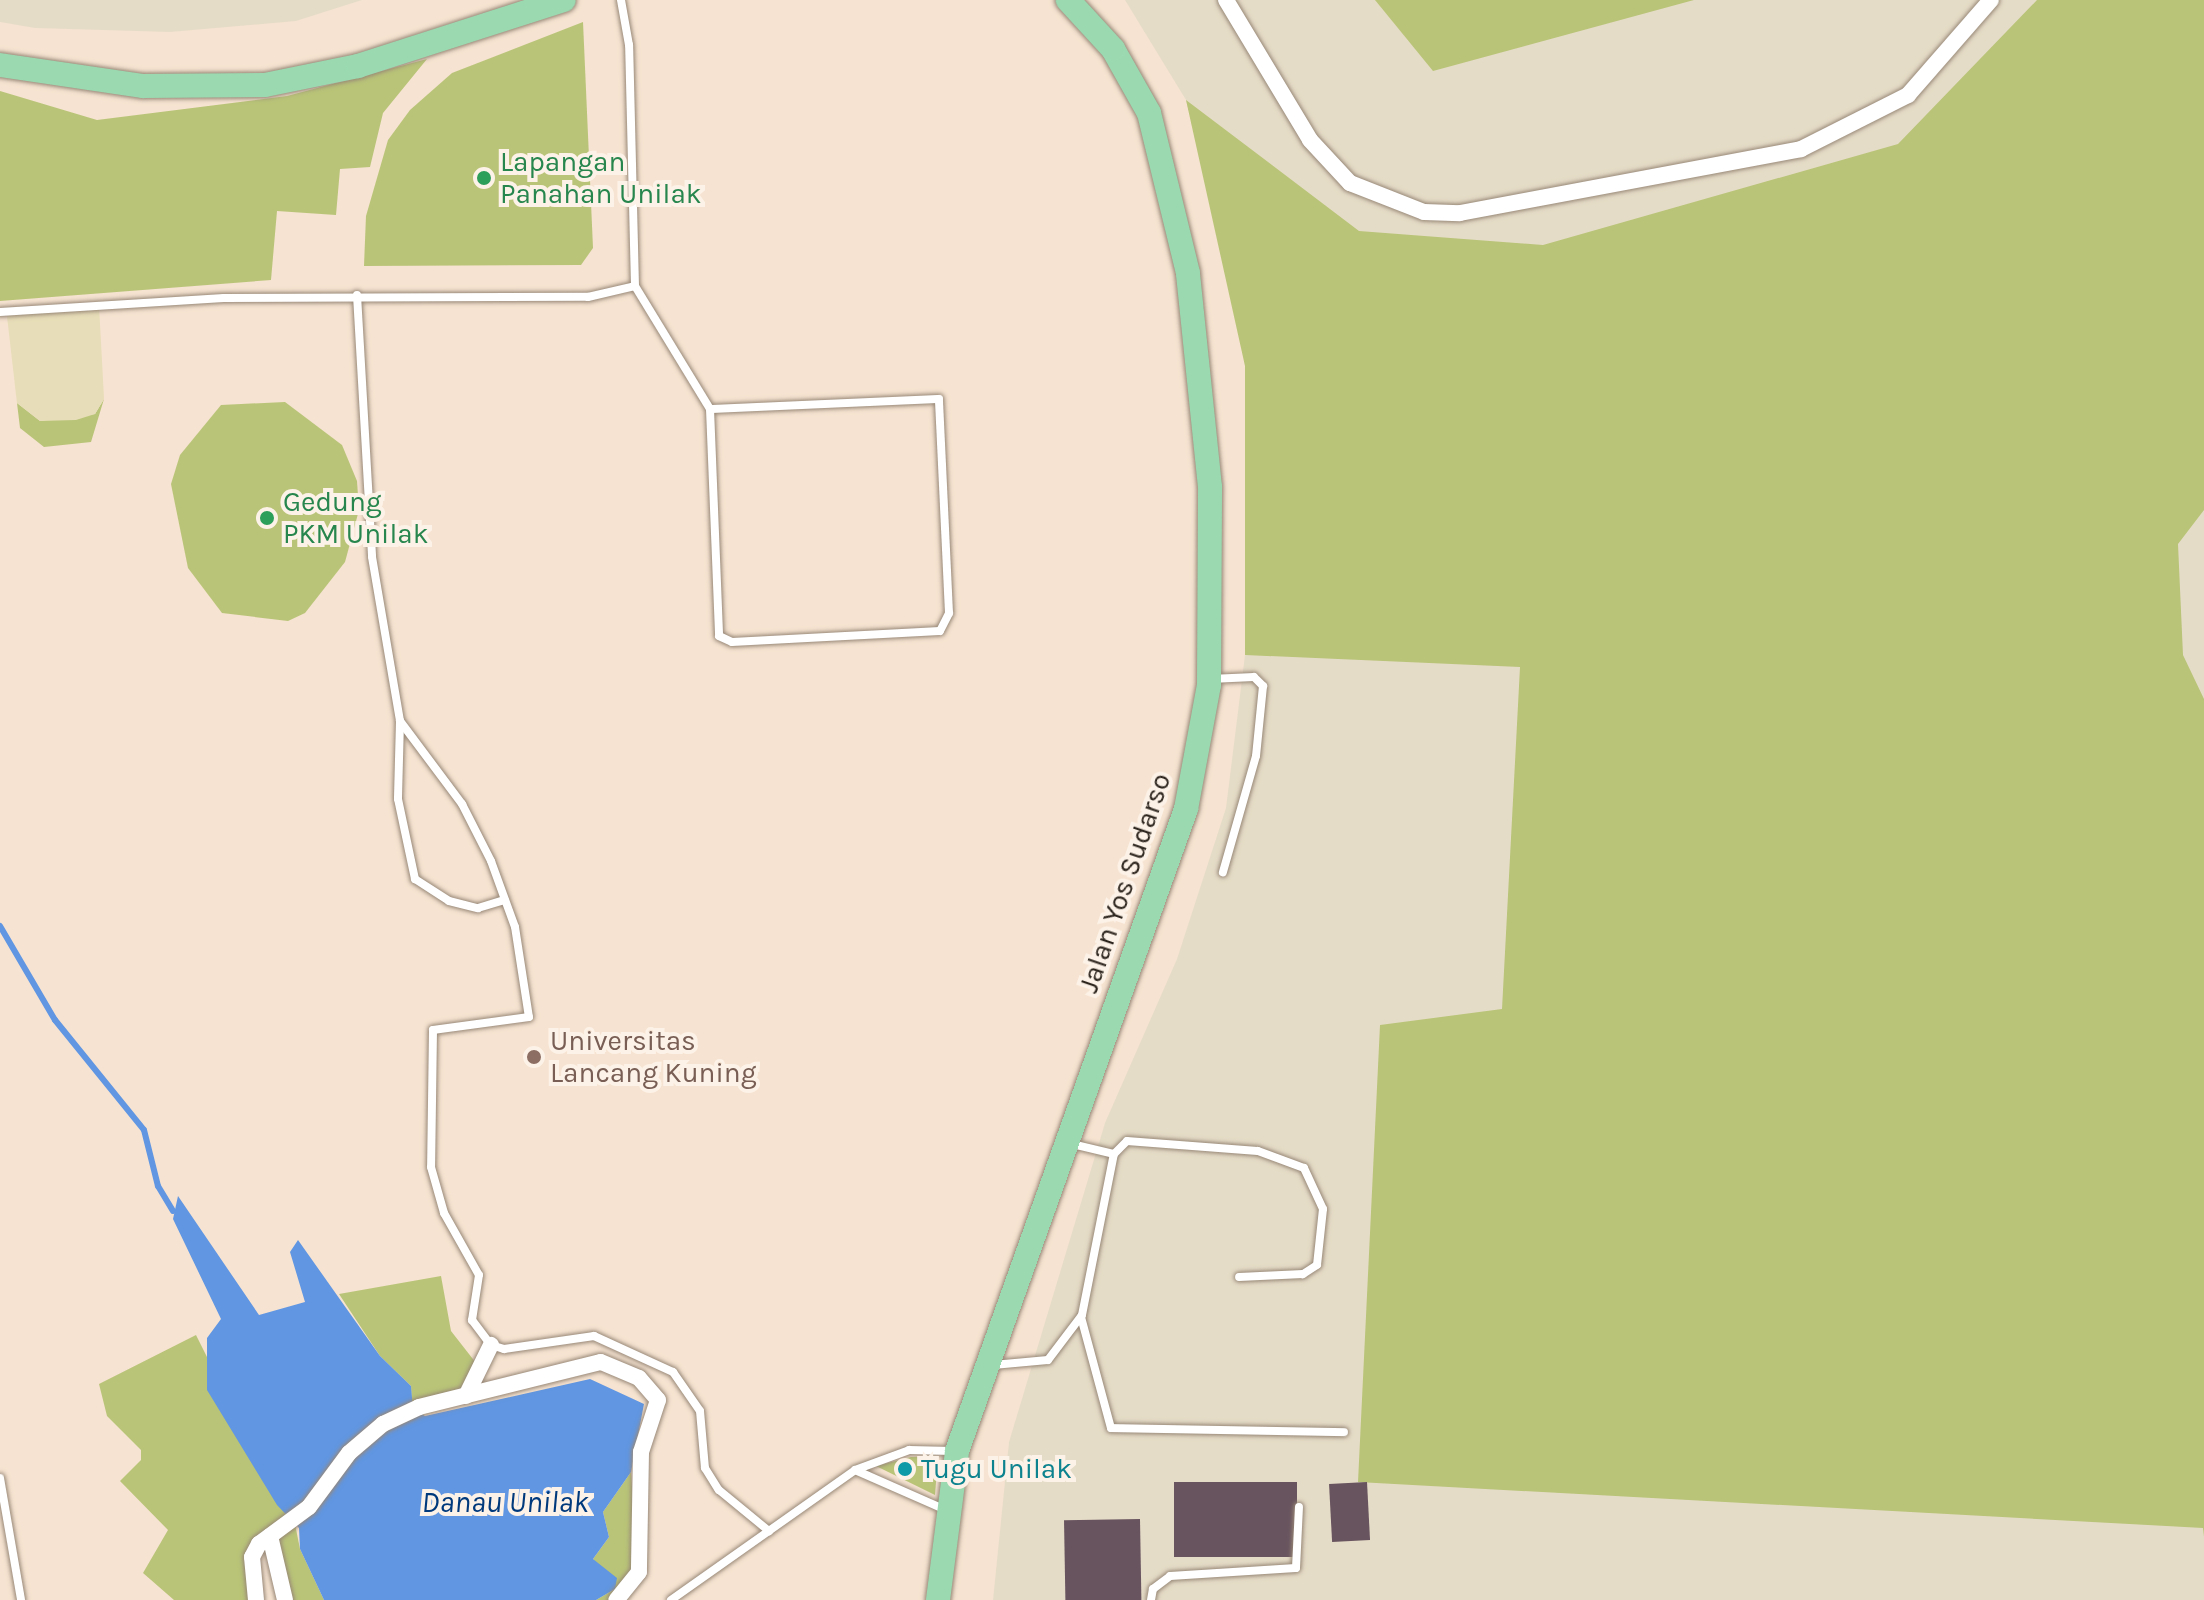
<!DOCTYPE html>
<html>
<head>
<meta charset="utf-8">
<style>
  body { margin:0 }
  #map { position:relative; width:2204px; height:1600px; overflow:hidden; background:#f6e3d1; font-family:Karla,sans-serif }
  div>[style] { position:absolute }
  .industrial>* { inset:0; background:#e5dcc7 }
  .green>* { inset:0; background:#b9c478 }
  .sand>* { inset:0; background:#e7ddb8 }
  .water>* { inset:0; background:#6096e2 }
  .stream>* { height:6px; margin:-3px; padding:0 3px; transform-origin:3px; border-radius:3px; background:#6096e2 }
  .building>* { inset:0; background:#68545f; transform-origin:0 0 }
  .roads { filter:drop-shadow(0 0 2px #988877) drop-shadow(0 0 2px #988877) }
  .lane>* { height:8px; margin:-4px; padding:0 4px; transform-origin:4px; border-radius:4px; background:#fff }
  .street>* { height:16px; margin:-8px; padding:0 8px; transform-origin:8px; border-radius:8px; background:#fff }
  .primary>* { height:24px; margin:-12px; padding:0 12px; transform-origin:12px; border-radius:12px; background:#9bdab1 }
  .dots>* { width:22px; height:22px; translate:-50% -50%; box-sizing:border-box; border:4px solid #fdf2e7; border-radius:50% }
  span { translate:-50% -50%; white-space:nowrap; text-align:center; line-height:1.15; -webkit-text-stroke:8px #fdf2e7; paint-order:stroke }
  .leisure-label { font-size:28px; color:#27864d }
  .left { translate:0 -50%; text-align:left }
  .street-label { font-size:28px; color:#2c251e }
  .education-label { font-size:28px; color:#785e54 }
  .culture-label { font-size:28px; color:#0d838f }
  .water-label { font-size:30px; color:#00397c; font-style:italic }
</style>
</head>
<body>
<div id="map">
  <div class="industrial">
    <i style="clip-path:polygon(0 0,362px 0,296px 21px,170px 32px,35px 28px,0 22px)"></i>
    <i style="clip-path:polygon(1125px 0,2204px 0,2204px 1600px,993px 1600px,1009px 1442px,1105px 1123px,1177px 959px,1226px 808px,1248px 631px,1245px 366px,1233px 279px,1186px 100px)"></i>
  </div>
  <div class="green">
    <i style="clip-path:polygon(1375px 0,1694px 0,1433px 71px)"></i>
    <i style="clip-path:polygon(2037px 0,2204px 0,2204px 510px,2178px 544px,2183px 655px,2204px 699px,2204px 1537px,2203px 1528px,1358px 1482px,1380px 1025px,1502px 1009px,1520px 667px,1245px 655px,1245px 366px,1186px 100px,1359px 231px,1543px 245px,1898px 144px)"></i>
    <i style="clip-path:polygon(583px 22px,593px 248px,581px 265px,364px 266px,366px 216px,388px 140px,410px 110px,452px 73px)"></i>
    <i style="clip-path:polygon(427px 59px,383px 113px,370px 167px,340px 169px,336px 215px,277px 211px,271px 280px,0 301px,0 91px,97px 120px,287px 96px)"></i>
    <i style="clip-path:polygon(104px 399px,91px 442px,44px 447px,20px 428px,17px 403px,40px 421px,95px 414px)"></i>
    <i style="clip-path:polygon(285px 402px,342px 445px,357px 481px,359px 510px,345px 562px,305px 613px,288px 621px,222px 613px,188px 568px,171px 484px,180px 455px,221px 405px)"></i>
    <i style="clip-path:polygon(441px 1276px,451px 1331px,476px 1363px,469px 1390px,412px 1404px,411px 1386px,380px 1356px,339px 1294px)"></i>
    <i style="clip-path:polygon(196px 1335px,286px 1515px,249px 1553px,251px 1600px,174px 1600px,143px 1573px,168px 1530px,120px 1481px,141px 1460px,141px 1450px,107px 1416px,99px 1384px)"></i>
    <i style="clip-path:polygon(938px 1456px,935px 1495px,876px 1466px,911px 1457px)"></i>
    <i style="clip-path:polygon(631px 1472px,637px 1570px,609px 1600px,596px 1600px,615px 1589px,593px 1559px,609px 1537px,603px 1512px)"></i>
    <i style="clip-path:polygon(295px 1524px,300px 1549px,324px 1600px,290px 1600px,278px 1555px,280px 1531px)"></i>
  </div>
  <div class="sand">
    <i style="clip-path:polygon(99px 306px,104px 399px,95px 414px,76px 420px,40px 421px,17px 403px,7px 316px)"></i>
  </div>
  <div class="water">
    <i style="clip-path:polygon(178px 1196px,259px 1315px,305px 1302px,290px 1252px,298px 1240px,380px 1356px,411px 1386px,413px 1409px,425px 1416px,590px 1379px,644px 1404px,631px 1472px,603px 1512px,609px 1537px,593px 1559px,617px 1578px,615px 1589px,596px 1600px,324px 1600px,300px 1549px,299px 1528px,277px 1505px,207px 1390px,207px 1338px,221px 1319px,173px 1219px)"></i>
  </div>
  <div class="stream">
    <i style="left:0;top:926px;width:109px;rotate:59.7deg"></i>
    <i style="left:55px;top:1020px;width:141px;rotate:51deg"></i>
    <i style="left:144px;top:1130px;width:58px;rotate:76deg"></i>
    <i style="left:158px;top:1186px;width:29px;rotate:59deg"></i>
  </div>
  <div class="building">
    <i style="left:1174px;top:1482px;width:123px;height:75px"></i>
    <i style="left:1367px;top:1482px;width:58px;height:38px;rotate:87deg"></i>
    <i style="left:1140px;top:1519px;width:81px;height:76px;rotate:89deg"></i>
  </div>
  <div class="roads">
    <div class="lane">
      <i style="left:635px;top:286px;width:144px;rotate:58.6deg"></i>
      <i style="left:710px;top:409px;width:227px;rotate:87.7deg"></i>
      <i style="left:719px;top:636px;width:14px;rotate:25deg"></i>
      <i style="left:732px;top:642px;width:208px;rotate:-3deg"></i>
      <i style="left:940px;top:631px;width:20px;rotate:-63deg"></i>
      <i style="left:949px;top:613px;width:214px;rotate:-92.7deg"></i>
      <i style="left:939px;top:399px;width:229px;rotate:177.5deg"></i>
      <i style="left:357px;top:295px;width:262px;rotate:86.7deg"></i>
      <i style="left:372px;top:557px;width:166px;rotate:80.3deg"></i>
      <i style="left:400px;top:721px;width:104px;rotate:53.2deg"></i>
      <i style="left:462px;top:804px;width:64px;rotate:63deg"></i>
      <i style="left:491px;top:861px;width:70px;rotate:70deg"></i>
      <i style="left:515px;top:927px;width:91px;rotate:81.2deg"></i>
      <i style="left:529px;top:1017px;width:97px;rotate:172.3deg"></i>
      <i style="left:433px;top:1030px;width:137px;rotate:90.8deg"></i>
      <i style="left:431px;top:1167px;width:48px;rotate:74.2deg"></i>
      <i style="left:444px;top:1213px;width:71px;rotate:60.6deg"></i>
      <i style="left:479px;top:1275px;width:46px;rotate:98.8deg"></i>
      <i style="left:472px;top:1320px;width:31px;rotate:53deg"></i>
      <i style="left:491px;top:1345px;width:14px;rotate:17deg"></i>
      <i style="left:504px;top:1349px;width:91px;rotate:-8.2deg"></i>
      <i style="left:594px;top:1336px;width:87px;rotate:24.5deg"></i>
      <i style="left:673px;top:1372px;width:47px;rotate:55.3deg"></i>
      <i style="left:700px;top:1411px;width:57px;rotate:85deg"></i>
      <i style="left:705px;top:1468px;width:26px;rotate:58deg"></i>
      <i style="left:719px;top:1490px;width:65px;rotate:39.4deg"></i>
      <i style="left:0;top:312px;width:224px;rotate:-3.6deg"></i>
      <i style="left:224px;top:298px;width:364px;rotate:-0.2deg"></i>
      <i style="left:588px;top:297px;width:48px;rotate:-13.2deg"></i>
      <i style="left:635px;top:286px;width:241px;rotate:-91.4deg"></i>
      <i style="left:629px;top:45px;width:46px;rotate:-100.1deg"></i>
      <i style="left:1210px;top:679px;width:44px;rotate:-2.6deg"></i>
      <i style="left:1254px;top:677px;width:13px;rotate:45deg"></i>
      <i style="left:1263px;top:686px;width:70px;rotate:95.7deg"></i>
      <i style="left:1256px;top:756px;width:121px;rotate:105.9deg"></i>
      <i style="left:400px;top:721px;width:78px;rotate:91.5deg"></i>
      <i style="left:398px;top:799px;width:82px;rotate:78deg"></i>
      <i style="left:415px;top:879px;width:40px;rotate:32.9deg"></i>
      <i style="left:449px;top:901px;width:30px;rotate:14deg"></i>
      <i style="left:478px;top:908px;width:28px;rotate:-17deg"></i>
      <i style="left:1068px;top:1143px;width:47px;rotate:13.4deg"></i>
      <i style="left:1081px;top:1317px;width:115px;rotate:74.9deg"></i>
      <i style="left:1111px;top:1428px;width:233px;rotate:1deg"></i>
      <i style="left:993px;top:1365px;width:55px;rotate:-5.2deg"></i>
      <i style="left:1048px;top:1360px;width:56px;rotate:-52.9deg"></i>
      <i style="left:1082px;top:1315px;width:164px;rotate:-78.8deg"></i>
      <i style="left:1114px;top:1154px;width:18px;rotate:-45deg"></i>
      <i style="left:1127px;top:1141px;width:131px;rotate:4.4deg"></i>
      <i style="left:1258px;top:1151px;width:49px;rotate:20.3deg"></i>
      <i style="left:1304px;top:1168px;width:45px;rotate:65.1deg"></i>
      <i style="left:1323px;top:1209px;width:56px;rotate:96.1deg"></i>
      <i style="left:1317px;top:1265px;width:17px;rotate:147deg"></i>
      <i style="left:1303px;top:1274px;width:64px;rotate:177.3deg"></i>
      <i style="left:855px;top:1470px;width:99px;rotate:23.7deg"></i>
      <i style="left:0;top:1478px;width:124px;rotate:80.2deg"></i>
      <i style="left:671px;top:1600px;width:225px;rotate:-35.2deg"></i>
      <i style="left:855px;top:1470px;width:58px;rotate:-20.3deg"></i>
      <i style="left:909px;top:1450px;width:44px;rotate:1.3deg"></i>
      <i style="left:1151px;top:1600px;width:11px;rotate:-80deg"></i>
      <i style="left:1153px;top:1589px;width:21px;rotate:-37deg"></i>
      <i style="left:1170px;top:1576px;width:126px;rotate:-3.6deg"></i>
      <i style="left:1296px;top:1568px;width:61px;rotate:-87.2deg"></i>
    </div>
    <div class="street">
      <i style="left:1226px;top:0;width:163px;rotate:59deg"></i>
      <i style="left:1310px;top:140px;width:59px;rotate:47.1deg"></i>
      <i style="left:1350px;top:183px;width:79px;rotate:21.4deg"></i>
      <i style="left:1424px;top:212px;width:36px;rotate:2deg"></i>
      <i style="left:1460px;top:213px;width:347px;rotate:-10.6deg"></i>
      <i style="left:1801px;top:149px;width:120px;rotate:-26.8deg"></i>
      <i style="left:1908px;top:95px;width:126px;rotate:-48.9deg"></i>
      <i style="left:466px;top:1396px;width:57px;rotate:-63.9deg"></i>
      <i style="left:270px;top:1536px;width:66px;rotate:76.8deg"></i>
      <i style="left:256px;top:1600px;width:43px;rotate:-95.3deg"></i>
      <i style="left:252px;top:1557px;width:15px;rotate:-62deg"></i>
      <i style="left:259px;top:1544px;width:62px;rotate:-36.5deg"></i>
      <i style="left:309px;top:1507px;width:67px;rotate:-53.5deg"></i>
      <i style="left:349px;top:1453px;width:45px;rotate:-40.5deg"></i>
      <i style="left:383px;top:1424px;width:40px;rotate:-25deg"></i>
      <i style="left:419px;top:1407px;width:187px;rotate:-13.9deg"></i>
      <i style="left:601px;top:1362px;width:41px;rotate:22.8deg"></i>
      <i style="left:639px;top:1378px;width:29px;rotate:49deg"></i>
      <i style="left:658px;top:1400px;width:55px;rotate:108.1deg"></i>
      <i style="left:641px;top:1452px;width:120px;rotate:91deg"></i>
      <i style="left:639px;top:1572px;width:36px;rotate:129deg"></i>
    </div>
    <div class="primary">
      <i style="left:0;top:65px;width:145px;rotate:8.4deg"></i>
      <i style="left:143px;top:86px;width:122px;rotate:-0.5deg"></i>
      <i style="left:265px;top:85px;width:95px;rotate:-11.5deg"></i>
      <i style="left:358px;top:66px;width:216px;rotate:-17.8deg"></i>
      <i style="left:938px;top:1600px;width:150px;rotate:-82.7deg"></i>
      <i style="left:957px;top:1451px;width:682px;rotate:-70.37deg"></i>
      <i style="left:1186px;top:809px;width:126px;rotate:-79.5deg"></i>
      <i style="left:1209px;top:685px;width:198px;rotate:-89.7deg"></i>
      <i style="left:1210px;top:487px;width:215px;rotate:-95.9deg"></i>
      <i style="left:1188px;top:273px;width:165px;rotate:-103.7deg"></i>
      <i style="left:1149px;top:113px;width:73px;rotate:-119.4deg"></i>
      <i style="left:1113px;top:49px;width:67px;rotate:-132.6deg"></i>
    </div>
  </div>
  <div class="dots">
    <i style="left:484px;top:178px;background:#2e9e5b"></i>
    <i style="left:267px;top:518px;background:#2e9e5b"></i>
    <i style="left:534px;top:1057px;background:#8d6e63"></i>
    <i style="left:905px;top:1469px;background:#0f9aa8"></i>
  </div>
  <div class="leisure-label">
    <span class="left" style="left:500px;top:178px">Lapangan<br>Panahan Unilak</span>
    <span class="left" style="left:283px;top:518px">Gedung<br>PKM Unilak</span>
  </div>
  <div class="street-label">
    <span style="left:1125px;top:883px;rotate:-71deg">Jalan Yos Sudarso</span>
  </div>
  <div class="education-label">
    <span class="left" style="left:550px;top:1057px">Universitas<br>Lancang Kuning</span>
  </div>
  <div class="culture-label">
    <span class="left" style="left:921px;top:1469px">Tugu Unilak</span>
  </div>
  <div class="water-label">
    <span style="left:505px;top:1502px">Danau Unilak</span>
  </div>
</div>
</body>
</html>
